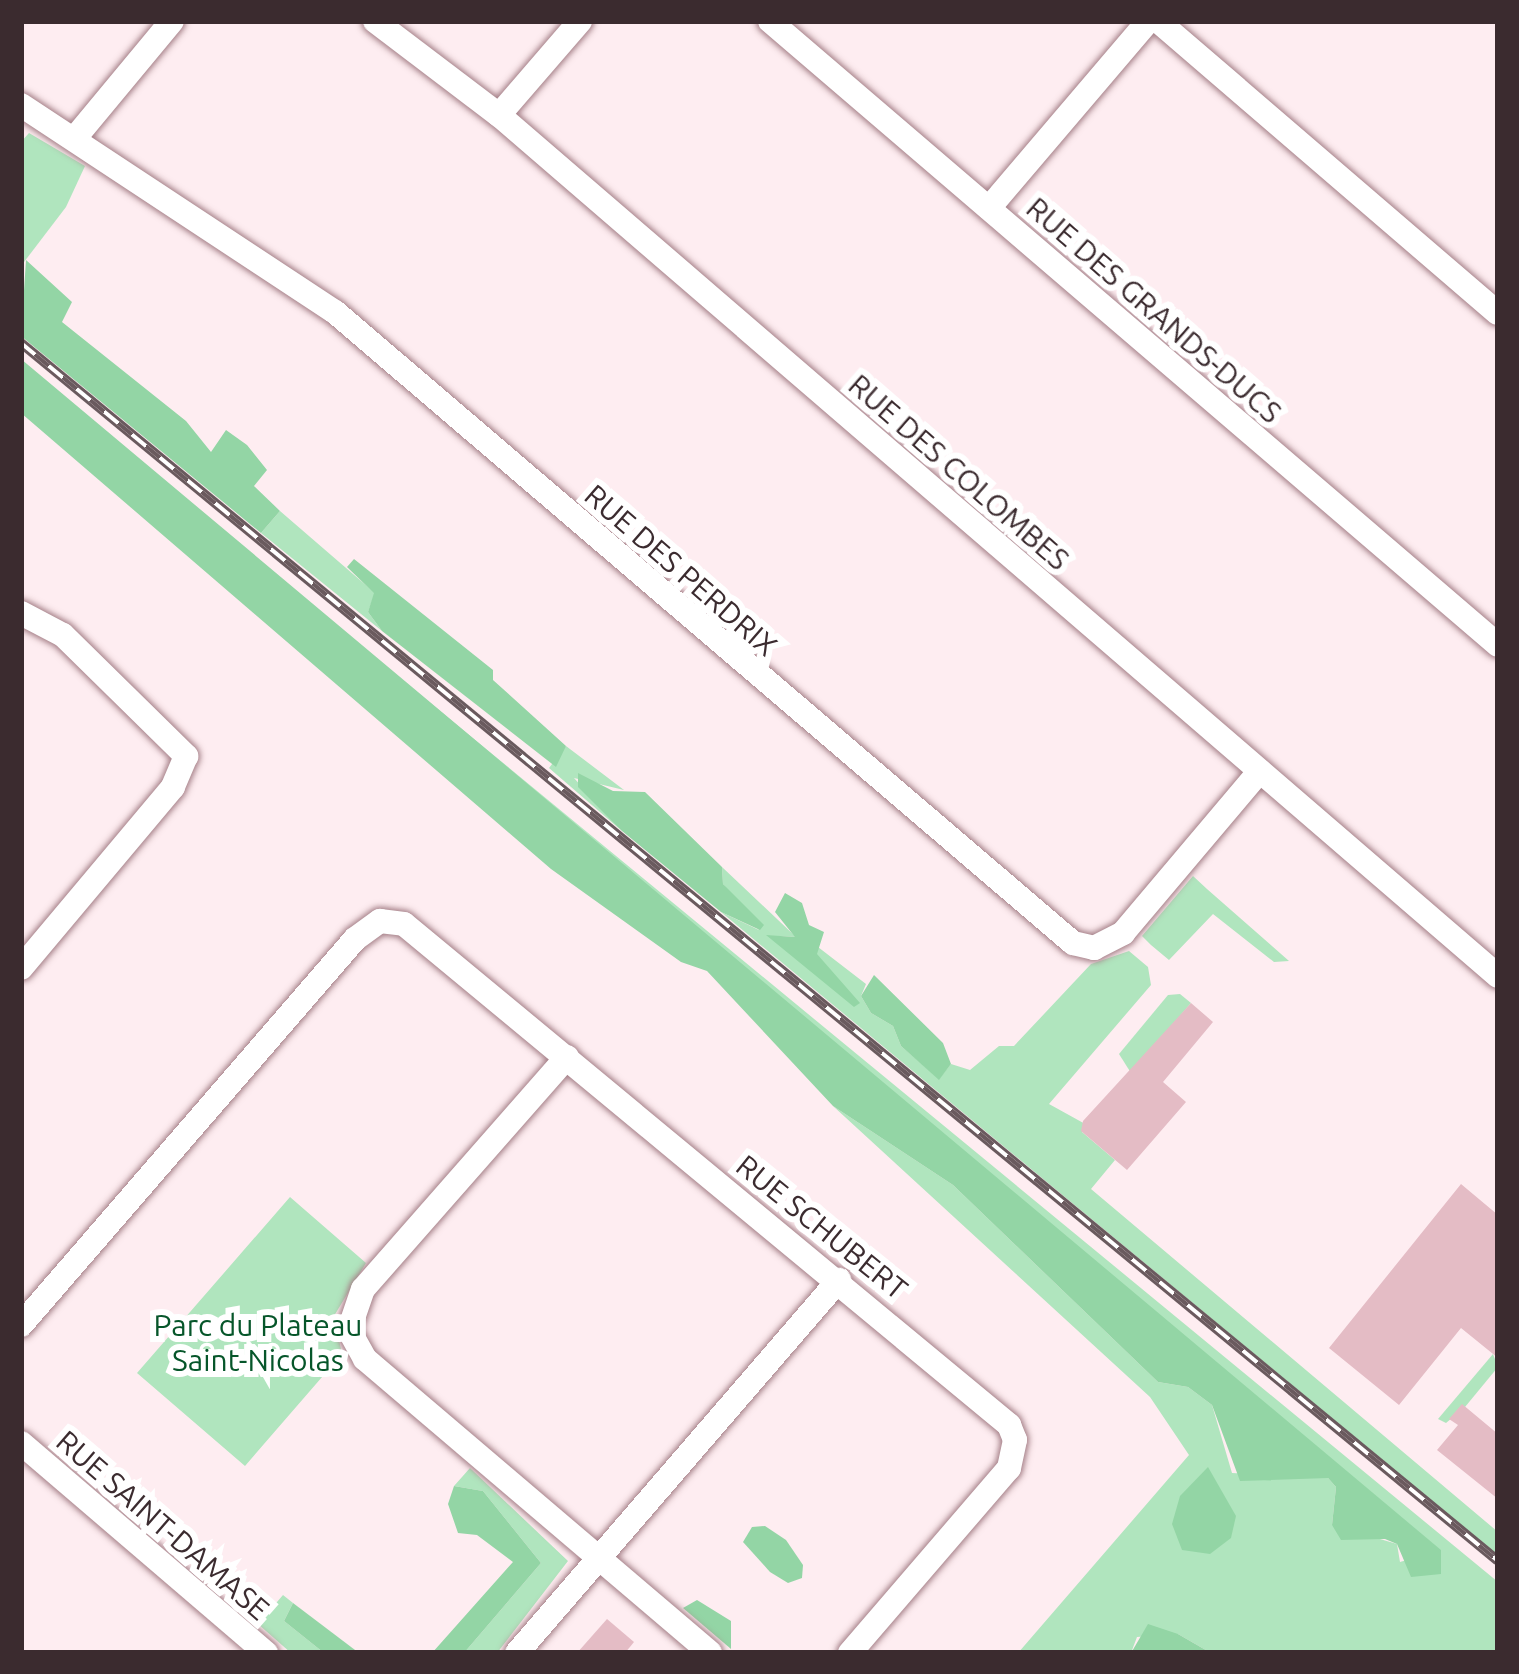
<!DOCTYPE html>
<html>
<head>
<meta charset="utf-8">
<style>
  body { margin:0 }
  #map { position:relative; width:1519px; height:1674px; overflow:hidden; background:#feedf1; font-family:Ubuntu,sans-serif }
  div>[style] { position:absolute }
  .green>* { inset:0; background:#b0e5be }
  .forest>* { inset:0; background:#93d5a5 }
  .building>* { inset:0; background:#e4bcc5 }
  .roads { filter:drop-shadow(0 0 3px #a58088) drop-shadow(0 0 3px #a58088) }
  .minor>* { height:24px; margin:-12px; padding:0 12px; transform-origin:12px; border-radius:12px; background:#fff }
  .rail>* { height:10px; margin-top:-5px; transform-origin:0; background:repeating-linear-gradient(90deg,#fff 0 18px,#6a5a5e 0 36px); box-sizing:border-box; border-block:3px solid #6a5a5e }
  span { translate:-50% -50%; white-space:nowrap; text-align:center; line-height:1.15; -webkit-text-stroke:12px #fff; paint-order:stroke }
  .street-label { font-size:30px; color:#3b2b2f }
  .park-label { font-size:30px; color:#06562a }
  .frame { position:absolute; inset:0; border:24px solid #3b2b2f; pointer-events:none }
</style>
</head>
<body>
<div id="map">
  <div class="green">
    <i style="clip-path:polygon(29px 133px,85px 166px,66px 207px,21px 266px,21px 142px)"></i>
    <i style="clip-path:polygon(280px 511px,375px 593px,368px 612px,382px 631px,261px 533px)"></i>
    <i style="clip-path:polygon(338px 627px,1498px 1582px,1498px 1653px,1211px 1653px,1178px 1634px,1137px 1637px,1131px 1653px,1018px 1653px,1189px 1455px,1150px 1397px,833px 1106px,953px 1185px,1158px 1382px,1188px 1387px,1212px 1405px,1232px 1473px,1328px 1478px,1336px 1487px,1332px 1525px,1397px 1544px,1400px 1562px,1440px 1550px)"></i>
    <i style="clip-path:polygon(566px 746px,624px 790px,574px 778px,622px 831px,549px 768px)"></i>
    <i style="clip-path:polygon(722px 867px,796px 937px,777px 936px,816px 954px,818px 947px,866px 984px,861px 996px,871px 1013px,893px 1026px,901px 1046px,939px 1079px,951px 1064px,970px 1070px,999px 1046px,1014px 1046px,1091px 964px,1129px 951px,1148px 967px,1151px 985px,1049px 1104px,1087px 1125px,1082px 1132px,1115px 1160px,1091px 1189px,1498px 1532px,1498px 1556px,721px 912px,759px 930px,723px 884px)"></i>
    <i style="clip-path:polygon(1193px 876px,1207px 889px,1289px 961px,1274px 962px,1213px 914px,1169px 960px,1151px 945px,1142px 936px)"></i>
    <i style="clip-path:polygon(1180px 994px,1191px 1003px,1131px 1073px,1119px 1054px,1168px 995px)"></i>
    <i style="clip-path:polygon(290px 1197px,366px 1263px,334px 1316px,342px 1354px,245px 1466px,137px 1373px)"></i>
    <i style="clip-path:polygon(1493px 1354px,1498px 1367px,1465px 1407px,1446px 1423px,1438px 1419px)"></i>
    <i style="clip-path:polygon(470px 1468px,568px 1561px,497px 1653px,464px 1653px,541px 1563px,483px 1491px,454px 1486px)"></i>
    <i style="clip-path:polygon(283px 1595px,293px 1603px,284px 1621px,324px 1653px,291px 1653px,258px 1624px)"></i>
  </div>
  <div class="forest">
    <i style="clip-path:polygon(26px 260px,72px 302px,62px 322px,186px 421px,211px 452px,226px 430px,247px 445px,267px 470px,254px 486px,280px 511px,261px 533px,21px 336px)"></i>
    <i style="clip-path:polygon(21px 359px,1441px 1550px,1441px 1574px,1411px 1577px,1397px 1544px,1385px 1539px,1341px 1540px,1332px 1525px,1336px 1487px,1328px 1478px,1240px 1481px,1212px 1405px,1188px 1387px,1158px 1382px,953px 1185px,833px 1106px,707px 971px,681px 962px,551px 869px,21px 413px)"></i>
    <i style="clip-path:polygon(354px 559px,493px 670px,493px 680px,566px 746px,556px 767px,382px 631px,368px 612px,374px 593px,347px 567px)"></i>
    <i style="clip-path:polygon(578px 773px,613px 791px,645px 792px,722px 867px,723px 884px,764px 925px,760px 930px,721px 912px,622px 831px,578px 787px)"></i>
    <i style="clip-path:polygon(785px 893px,802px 903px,809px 925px,824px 932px,817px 954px,860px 1003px,854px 1007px,766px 935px,795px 937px,775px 912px)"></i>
    <i style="clip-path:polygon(874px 975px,943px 1043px,951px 1064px,939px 1080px,901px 1046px,893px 1026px,871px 1013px,861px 996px)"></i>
    <i style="clip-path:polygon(1208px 1467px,1236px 1516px,1231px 1538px,1210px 1554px,1182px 1550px,1172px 1524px,1180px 1496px)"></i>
    <i style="clip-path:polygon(454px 1486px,483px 1491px,541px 1563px,464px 1653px,432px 1653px,513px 1562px,477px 1535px,458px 1533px,448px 1504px)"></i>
    <i style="clip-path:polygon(765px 1526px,786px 1540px,803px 1565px,802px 1578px,788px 1583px,770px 1572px,743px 1542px,752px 1527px)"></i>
    <i style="clip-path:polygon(697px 1600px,731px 1621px,731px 1649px,683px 1608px)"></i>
    <i style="clip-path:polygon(293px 1603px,359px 1653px,324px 1653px,284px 1621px)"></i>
    <i style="clip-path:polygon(1148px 1624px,1178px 1634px,1211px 1653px,1131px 1653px)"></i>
  </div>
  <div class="building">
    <i style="clip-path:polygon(1191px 1003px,1213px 1022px,1163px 1082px,1186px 1102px,1127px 1170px,1081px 1131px,1083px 1121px)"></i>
    <i style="clip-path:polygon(1461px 1184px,1498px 1215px,1498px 1358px,1461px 1328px,1399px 1405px,1329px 1348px)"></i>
    <i style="clip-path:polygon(1462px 1404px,1498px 1434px,1498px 1499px,1437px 1450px,1458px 1425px,1449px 1419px)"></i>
    <i style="clip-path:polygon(607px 1619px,634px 1642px,625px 1653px,577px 1653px)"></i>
  </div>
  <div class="roads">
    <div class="minor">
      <i style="left:375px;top:21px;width:156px;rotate:37.2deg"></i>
      <i style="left:499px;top:115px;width:1319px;rotate:40.76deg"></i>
      <i style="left:770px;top:21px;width:959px;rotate:40.6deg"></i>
      <i style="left:1158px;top:21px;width:448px;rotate:40.7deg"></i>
      <i style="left:21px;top:105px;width:376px;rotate:33.4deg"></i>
      <i style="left:335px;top:312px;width:971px;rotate:40.53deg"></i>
      <i style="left:1073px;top:943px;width:22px;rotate:13deg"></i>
      <i style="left:1094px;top:948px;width:33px;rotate:-27deg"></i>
      <i style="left:1123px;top:933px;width:212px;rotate:-49.8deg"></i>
      <i style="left:499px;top:115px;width:124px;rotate:-49.2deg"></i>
      <i style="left:74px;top:139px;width:153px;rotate:-50.3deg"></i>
      <i style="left:989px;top:208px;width:245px;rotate:-49.6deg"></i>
      <i style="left:21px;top:613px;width:47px;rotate:27.6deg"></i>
      <i style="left:63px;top:635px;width:173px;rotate:44.5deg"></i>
      <i style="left:186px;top:756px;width:34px;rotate:113deg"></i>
      <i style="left:173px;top:787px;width:236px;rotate:130deg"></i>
      <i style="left:567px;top:1057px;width:309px;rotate:131.3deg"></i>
      <i style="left:363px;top:1289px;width:43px;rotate:108.9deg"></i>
      <i style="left:349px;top:1330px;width:33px;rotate:61deg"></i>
      <i style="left:365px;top:1359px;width:453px;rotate:40.4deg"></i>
      <i style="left:21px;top:1325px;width:510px;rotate:-49.13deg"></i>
      <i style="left:355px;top:939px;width:31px;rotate:-36deg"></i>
      <i style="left:380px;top:921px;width:24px;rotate:7deg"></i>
      <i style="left:404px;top:924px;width:786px;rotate:39.63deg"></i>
      <i style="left:1009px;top:1425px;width:16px;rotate:68deg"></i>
      <i style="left:1015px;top:1440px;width:29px;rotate:102deg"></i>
      <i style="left:1009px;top:1468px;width:244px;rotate:130.7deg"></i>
      <i style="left:21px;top:1443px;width:323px;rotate:40.6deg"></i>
      <i style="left:517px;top:1653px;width:493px;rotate:-49.2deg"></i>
    </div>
  </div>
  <div class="rail">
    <i style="left:21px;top:343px;width:1914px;rotate:39.51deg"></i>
  </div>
  <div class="street-label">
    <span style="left:1154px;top:310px;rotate:41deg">RUE DES GRANDS-DUCS</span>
    <span style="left:959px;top:472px;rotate:41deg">RUE DES COLOMBES</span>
    <span style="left:681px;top:570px;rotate:41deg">RUE DES PERDRIX</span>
    <span style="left:822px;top:1227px;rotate:39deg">RUE SCHUBERT</span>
    <span style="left:163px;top:1525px;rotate:41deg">RUE SAINT-DAMASE</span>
  </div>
  <div class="park-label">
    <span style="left:258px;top:1342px">Parc du Plateau<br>Saint-Nicolas</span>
  </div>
  <div class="frame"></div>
</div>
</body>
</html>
